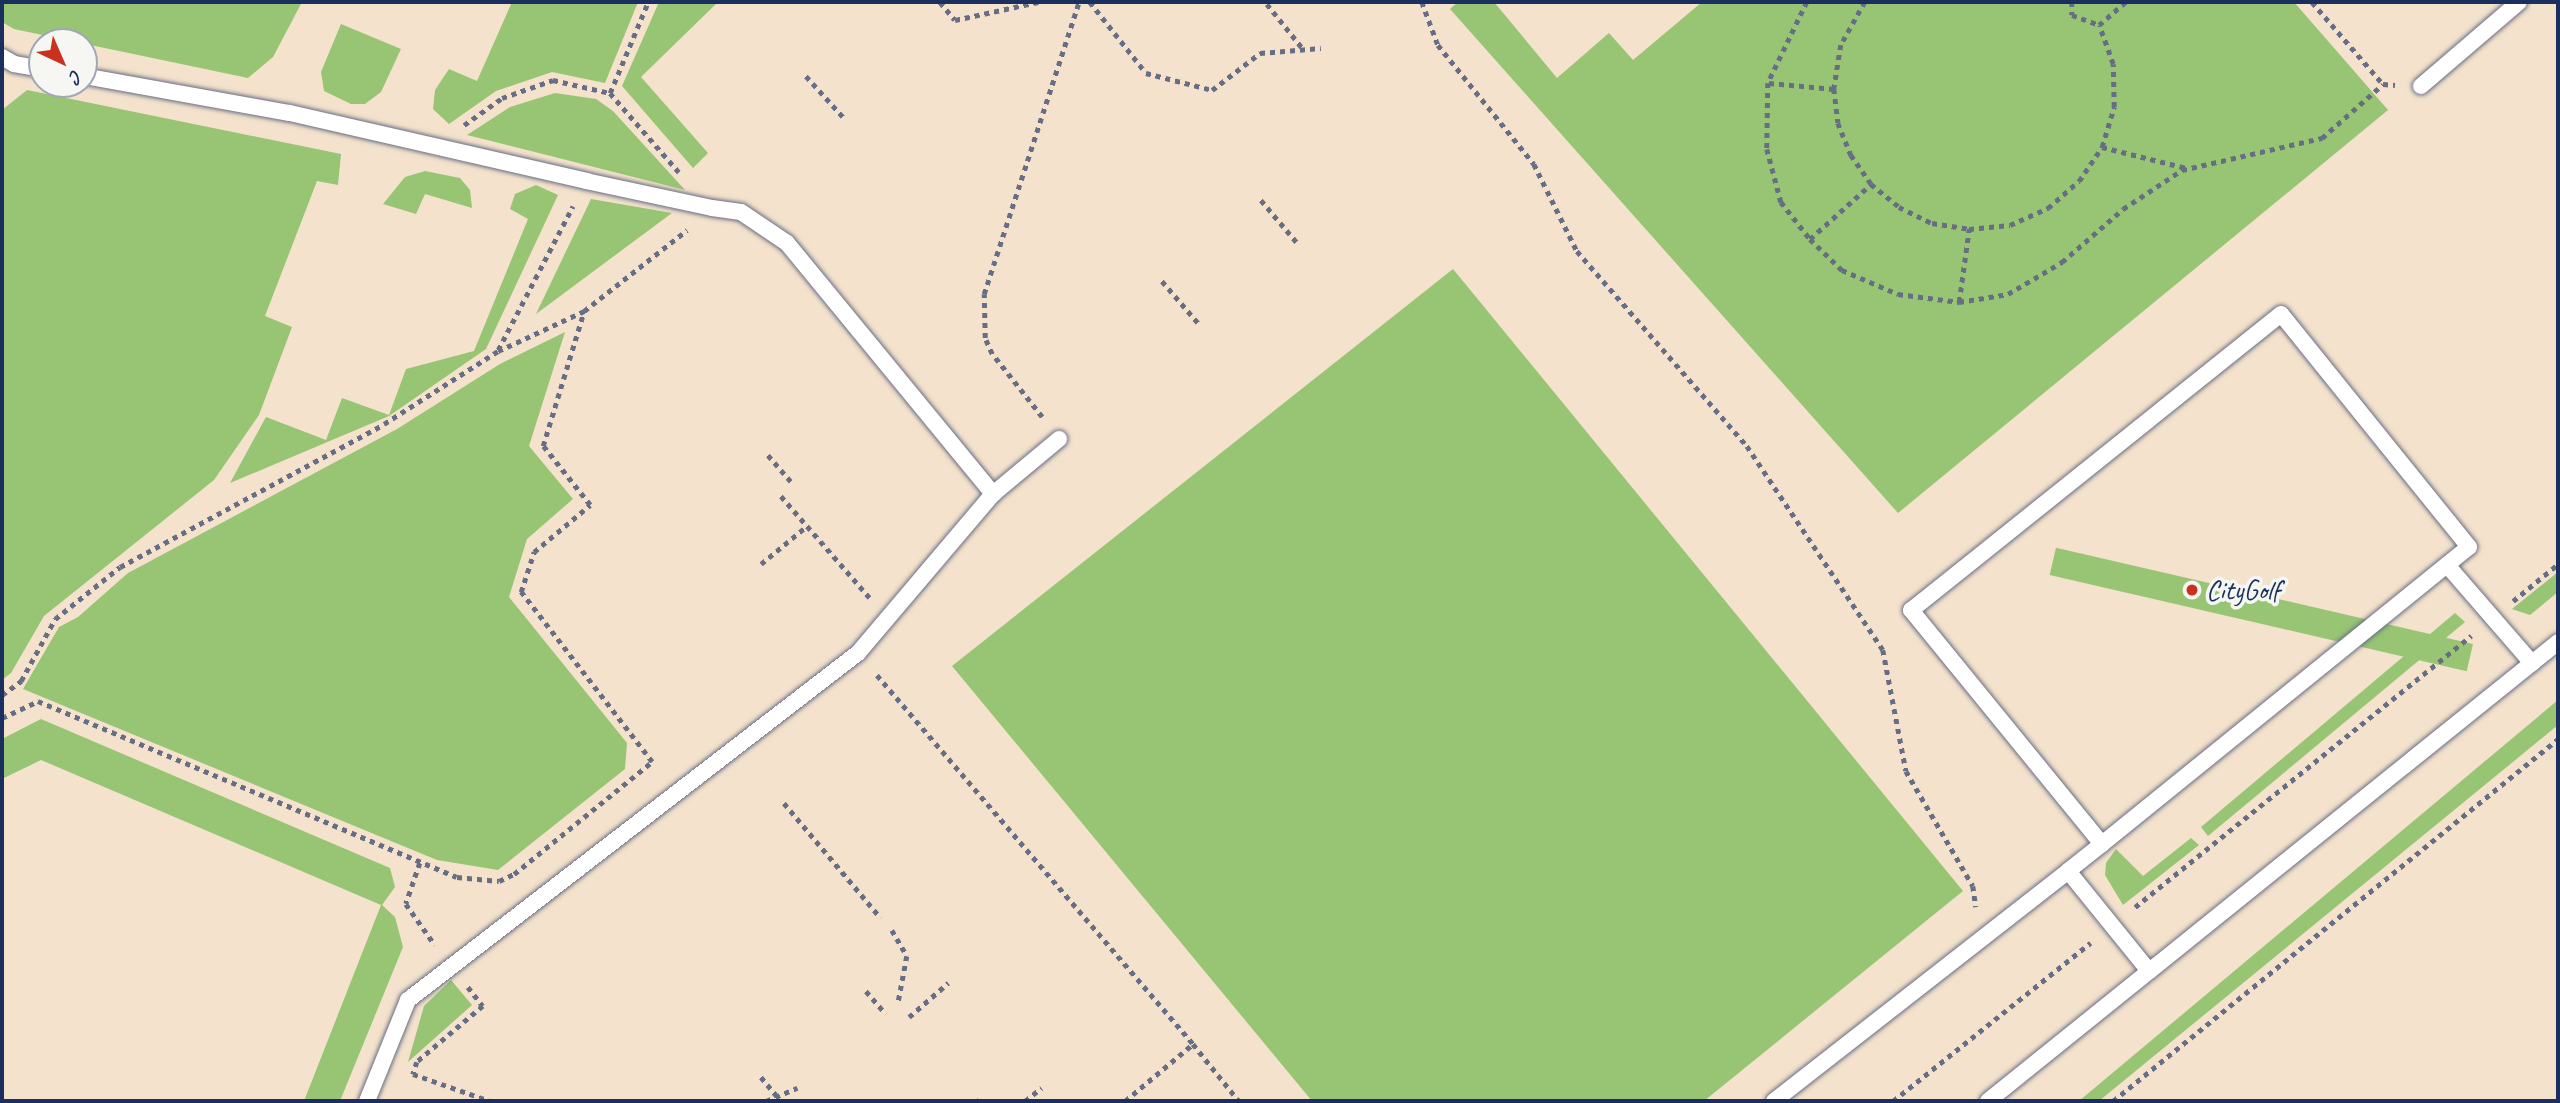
<!DOCTYPE html>
<html>
<head>
<meta charset="utf-8">
<style>
  body { margin:0 }
  #map { position:relative; width:2560px; height:1103px; overflow:hidden; background:#f4e2cc; font-family:Caveat,sans-serif }
  div>[style] { position:absolute }
  .green>* { inset:0; background:#97c574; transform-origin:0 0 }
  .path>* { height:4.5px; margin-top:-2.25px; transform-origin:0; background:repeating-linear-gradient(90deg,#676e84 0 5px,transparent 0 10px) }
  .roads { filter:drop-shadow(0 0 2px #676e84) drop-shadow(0 0 2px #676e84) }
  .lane>* { height:16px; margin:-8px; padding:0 8px; transform-origin:8px; border-radius:8px; background:#fff }
  .dots>* { width:19px; height:19px; translate:-50% -50%; box-sizing:border-box; border:4px solid #f6f6f2; border-radius:50% }
  span { translate:-50% -50%; white-space:nowrap; text-align:center; line-height:1.15; -webkit-text-stroke:7px #f6f6f2; paint-order:stroke }
  .poi-label { font-size:28px; color:#1b2f5e }
  .left { translate:0 -50%; text-align:left }
  .frame { position:absolute; inset:0; border:4px solid #1b2f5e; pointer-events:none }
  .north { position:absolute; left:28px; top:28px; width:70px; height:70px; box-sizing:border-box; background:#f6f6f2; border:2px solid #9ea6b7; border-radius:50%; rotate:136deg; font-size:19px; font-weight:700; line-height:28px; text-align:center; color:#1b2f5e }
  .north::after { content:''; display:block; margin:auto; width:24px; height:32px; background:#c8321e; clip-path:polygon(50% 0,100% 100%,50% 72%,0 100%) }
</style>
</head>
<body>
<div id="map">
  <div class="green">
    <i style="clip-path:polygon(2px 2px,302px 2px,273px 57px,248px 78px,14px 29px,2px 22px)"></i>
    <i style="clip-path:polygon(512px 2px,638px 2px,605px 83px,552px 72px,496px 91px,449px 124px,433px 109px,435px 90px,449px 69px,477px 81px)"></i>
    <i style="clip-path:polygon(659px 2px,718px 2px,641px 77px,708px 153px,693px 168px,622px 86px)"></i>
    <i style="clip-path:polygon(1458px 2px,1494px 2px,1557px 78px,1609px 33px,1633px 60px,1702px 2px,2294px 2px,2388px 110px,1898px 513px,1450px 9px)"></i>
    <i style="clip-path:polygon(341px 24px,401px 49px,381px 92px,365px 104px,351px 104px,324px 91px,321px 72px)"></i>
    <i style="clip-path:polygon(27px 90px,341px 154px,338px 185px,317px 181px,265px 316px,292px 327px,259px 415px,214px 480px,44px 616px,11px 673px,2px 680px,2px 110px)"></i>
    <i style="clip-path:polygon(555px 93px,596px 99px,613px 111px,685px 190px,467px 135px,510px 107px)"></i>
    <i style="clip-path:polygon(425px 171px,460px 178px,470px 190px,472px 208px,425px 194px,416px 214px,383px 204px,405px 177px)"></i>
    <i style="clip-path:polygon(536px 185px,558px 195px,486px 349px,389px 416px,230px 483px,266px 417px,326px 440px,342px 398px,389px 415px,406px 369px,474px 351px,528px 219px,510px 209px,515px 194px)"></i>
    <i style="clip-path:polygon(591px 199px,672px 213px,536px 314px)"></i>
    <i style="clip-path:polygon(1453px 269px,1963px 891px,1704px 1101px,1312px 1101px,952px 666px)"></i>
    <i style="clip-path:polygon(565px 332px,529px 446px,573px 499px,527px 539px,509px 597px,627px 743px,625px 769px,498px 870px,437px 860px,23px 689px,59px 627px,78px 617px,128px 573px,397px 429px,500px 364px)"></i>
    <i style="clip-path:polygon(2558px 572px,2558px 592px,2530px 615px,2512px 609px)"></i>
    <i style="clip-path:polygon(2455px 613px,2465px 622px,2208px 836px,2201px 827px)"></i>
    <i style="left:2473px;top:644px;width:28px;height:428px;rotate:103deg"></i>
    <i style="clip-path:polygon(2558px 700px,2558px 725px,2099px 1101px,2079px 1101px)"></i>
    <i style="clip-path:polygon(41px 719px,390px 868px,395px 887px,382px 905px,395px 917px,403px 947px,340px 1101px,304px 1101px,381px 905px,41px 760px,2px 779px,2px 739px)"></i>
    <i style="clip-path:polygon(2191px 838px,2199px 845px,2123px 905px,2105px 875px,2106px 863px,2116px 849px,2143px 876px)"></i>
    <i style="clip-path:polygon(451px 980px,472px 1005px,408px 1062px,424px 1006px)"></i>
  </div>
  <div class="path">
    <i style="left:940px;top:2px;width:23px;rotate:50deg"></i>
    <i style="left:955px;top:20px;width:85px;rotate:-12.2deg"></i>
    <i style="left:1090px;top:2px;width:90px;rotate:51.7deg"></i>
    <i style="left:1146px;top:73px;width:68px;rotate:14.4deg"></i>
    <i style="left:1212px;top:90px;width:61px;rotate:-37.6deg"></i>
    <i style="left:1260px;top:53px;width:61px;rotate:-4.7deg"></i>
    <i style="left:1422px;top:2px;width:46px;rotate:69.6deg"></i>
    <i style="left:1438px;top:45px;width:153px;rotate:51.1deg"></i>
    <i style="left:1534px;top:164px;width:97px;rotate:63.7deg"></i>
    <i style="left:1577px;top:251px;width:259px;rotate:48.9deg"></i>
    <i style="left:1747px;top:446px;width:245px;rotate:56.3deg"></i>
    <i style="left:1883px;top:650px;width:123px;rotate:79.2deg"></i>
    <i style="left:1906px;top:771px;width:133px;rotate:59.8deg"></i>
    <i style="left:1973px;top:886px;width:21px;rotate:82deg"></i>
    <i style="left:1807px;top:2px;width:90px;rotate:115.7deg"></i>
    <i style="left:1768px;top:83px;width:66px;rotate:90.9deg"></i>
    <i style="left:1767px;top:149px;width:55px;rotate:75.2deg"></i>
    <i style="left:1781px;top:202px;width:47px;rotate:51.9deg"></i>
    <i style="left:1810px;top:239px;width:45px;rotate:44.1deg"></i>
    <i style="left:1842px;top:270px;width:61px;rotate:23.2deg"></i>
    <i style="left:1898px;top:294px;width:62px;rotate:7.5deg"></i>
    <i style="left:1959px;top:302px;width:50px;rotate:-9.3deg"></i>
    <i style="left:2008px;top:294px;width:63px;rotate:-30.7deg"></i>
    <i style="left:2062px;top:262px;width:81px;rotate:-41deg"></i>
    <i style="left:2123px;top:209px;width:71px;rotate:-33.5deg"></i>
    <i style="left:2182px;top:170px;width:144px;rotate:-12.9deg"></i>
    <i style="left:2322px;top:138px;width:81px;rotate:-41.5deg"></i>
    <i style="left:1865px;top:2px;width:49px;rotate:119.2deg"></i>
    <i style="left:1841px;top:45px;width:45px;rotate:99deg"></i>
    <i style="left:1834px;top:89px;width:34px;rotate:83deg"></i>
    <i style="left:1838px;top:123px;width:35px;rotate:68deg"></i>
    <i style="left:1851px;top:155px;width:35px;rotate:55deg"></i>
    <i style="left:1871px;top:184px;width:36px;rotate:39deg"></i>
    <i style="left:1899px;top:207px;width:37px;rotate:26deg"></i>
    <i style="left:1932px;top:223px;width:37px;rotate:9deg"></i>
    <i style="left:1969px;top:229px;width:41px;rotate:-5.6deg"></i>
    <i style="left:2010px;top:225px;width:42px;rotate:-24.1deg"></i>
    <i style="left:2048px;top:208px;width:41px;rotate:-41.1deg"></i>
    <i style="left:2079px;top:181px;width:41px;rotate:-55.9deg"></i>
    <i style="left:2102px;top:147px;width:42px;rotate:-73.3deg"></i>
    <i style="left:2114px;top:107px;width:43px;rotate:-91.3deg"></i>
    <i style="left:2113px;top:64px;width:41px;rotate:-109.7deg"></i>
    <i style="left:2072px;top:2px;width:13px;rotate:90deg"></i>
    <i style="left:2072px;top:15px;width:29px;rotate:20deg"></i>
    <i style="left:2312px;top:2px;width:108px;rotate:49.1deg"></i>
    <i style="left:2383px;top:84px;width:12px;rotate:5deg"></i>
    <i style="left:1267px;top:4px;width:59px;rotate:51.2deg"></i>
    <i style="left:2099px;top:25px;width:35px;rotate:-41deg"></i>
    <i style="left:806px;top:76px;width:58px;rotate:47.8deg"></i>
    <i style="left:1769px;top:83px;width:65px;rotate:5.3deg"></i>
    <i style="left:610px;top:93px;width:99px;rotate:-67.3deg"></i>
    <i style="left:464px;top:125px;width:47px;rotate:-35.4deg"></i>
    <i style="left:502px;top:98px;width:54px;rotate:-19.4deg"></i>
    <i style="left:553px;top:80px;width:58px;rotate:12.8deg"></i>
    <i style="left:610px;top:93px;width:105px;rotate:48.9deg"></i>
    <i style="left:2102px;top:147px;width:87px;rotate:14deg"></i>
    <i style="left:1261px;top:200px;width:59px;rotate:49.8deg"></i>
    <i style="left:1810px;top:239px;width:82px;rotate:-42deg"></i>
    <i style="left:1162px;top:281px;width:58px;rotate:49.2deg"></i>
    <i style="left:1959px;top:302px;width:74px;rotate:-82.2deg"></i>
    <i style="left:498px;top:350px;width:162px;rotate:-62.5deg"></i>
    <i style="left:1042px;top:417px;width:80px;rotate:-128.4deg"></i>
    <i style="left:992px;top:354px;width:17px;rotate:-114deg"></i>
    <i style="left:985px;top:338px;width:44px;rotate:-91.3deg"></i>
    <i style="left:984px;top:294px;width:307px;rotate:-72deg"></i>
    <i style="left:768px;top:455px;width:35px;rotate:49deg"></i>
    <i style="left:781px;top:496px;width:135px;rotate:48.9deg"></i>
    <i style="left:761px;top:564px;width:60px;rotate:-39.6deg"></i>
    <i style="left:2513px;top:601px;width:58px;rotate:-39.4deg"></i>
    <i style="left:877px;top:675px;width:486px;rotate:49.4deg"></i>
    <i style="left:1193px;top:1044px;width:73px;rotate:51.1deg"></i>
    <i style="left:2px;top:695px;width:24px;rotate:-36deg"></i>
    <i style="left:21px;top:681px;width:71px;rotate:-61.3deg"></i>
    <i style="left:55px;top:619px;width:83px;rotate:-38.7deg"></i>
    <i style="left:120px;top:567px;width:300px;rotate:-28.4deg"></i>
    <i style="left:384px;top:424px;width:135px;rotate:-32.6deg"></i>
    <i style="left:498px;top:351px;width:95px;rotate:-24.9deg"></i>
    <i style="left:584px;top:311px;width:131px;rotate:-38.2deg"></i>
    <i style="left:2px;top:718px;width:40px;rotate:-25deg"></i>
    <i style="left:38px;top:701px;width:454px;rotate:22.8deg"></i>
    <i style="left:457px;top:877px;width:42px;rotate:5.4deg"></i>
    <i style="left:499px;top:881px;width:17px;rotate:-25deg"></i>
    <i style="left:514px;top:874px;width:178px;rotate:-39.1deg"></i>
    <i style="left:652px;top:762px;width:215px;rotate:-127.6deg"></i>
    <i style="left:521px;top:592px;width:42px;rotate:-72deg"></i>
    <i style="left:534px;top:552px;width:73px;rotate:-40deg"></i>
    <i style="left:590px;top:505px;width:75px;rotate:-128.5deg"></i>
    <i style="left:543px;top:446px;width:141px;rotate:-73.1deg"></i>
    <i style="left:784px;top:803px;width:150px;rotate:49.9deg"></i>
    <i style="left:420px;top:863px;width:43px;rotate:108.9deg"></i>
    <i style="left:406px;top:904px;width:50px;rotate:54.7deg"></i>
    <i style="left:2135px;top:907px;width:432px;rotate:-38.9deg"></i>
    <i style="left:892px;top:930px;width:30px;rotate:60deg"></i>
    <i style="left:907px;top:956px;width:49px;rotate:100.6deg"></i>
    <i style="left:468px;top:987px;width:24px;rotate:52deg"></i>
    <i style="left:483px;top:1006px;width:87px;rotate:139.7deg"></i>
    <i style="left:417px;top:1062px;width:13px;rotate:108deg"></i>
    <i style="left:413px;top:1074px;width:82px;rotate:19.3deg"></i>
    <i style="left:866px;top:991px;width:30px;rotate:49deg"></i>
    <i style="left:909px;top:1017px;width:52px;rotate:-41.1deg"></i>
    <i style="left:761px;top:1077px;width:25px;rotate:50deg"></i>
    <i style="left:976px;top:1100px;width:2px;rotate:27deg"></i>
    <i style="left:766px;top:1101px;width:34px;rotate:-23deg"></i>
    <i style="left:1025px;top:1101px;width:21px;rotate:-39deg"></i>
    <i style="left:1125px;top:1101px;width:89px;rotate:-40deg"></i>
    <i style="left:1893px;top:1101px;width:253px;rotate:-38.7deg"></i>
    <i style="left:2113px;top:1101px;width:574px;rotate:-39.13deg"></i>
  </div>
  <div class="roads">
    <div class="lane">
      <i style="left:2px;top:57px;width:14px;rotate:30deg"></i>
      <i style="left:14px;top:64px;width:28px;rotate:10deg"></i>
      <i style="left:84px;top:76px;width:209px;rotate:10.2deg"></i>
      <i style="left:290px;top:113px;width:304px;rotate:12.9deg"></i>
      <i style="left:586px;top:181px;width:129px;rotate:12.1deg"></i>
      <i style="left:712px;top:208px;width:29px;rotate:8deg"></i>
      <i style="left:741px;top:212px;width:55px;rotate:34deg"></i>
      <i style="left:787px;top:243px;width:325px;rotate:50.6deg"></i>
      <i style="left:2421px;top:86px;width:129px;rotate:-40.6deg"></i>
      <i style="left:2447px;top:565px;width:130px;rotate:49.1deg"></i>
      <i style="left:2068px;top:871px;width:129px;rotate:51deg"></i>
      <i style="left:367px;top:1101px;width:109px;rotate:-67.9deg"></i>
      <i style="left:408px;top:1000px;width:568px;rotate:-37.64deg"></i>
      <i style="left:858px;top:653px;width:209px;rotate:-49.7deg"></i>
      <i style="left:993px;top:494px;width:86px;rotate:-39.8deg"></i>
      <i style="left:1774px;top:1101px;width:373px;rotate:-38deg"></i>
      <i style="left:2068px;top:871px;width:43px;rotate:-38.5deg"></i>
      <i style="left:2102px;top:844px;width:472px;rotate:-39deg"></i>
      <i style="left:2469px;top:547px;width:299px;rotate:-128.9deg"></i>
      <i style="left:2281px;top:314px;width:474px;rotate:141.3deg"></i>
      <i style="left:1911px;top:610px;width:302px;rotate:50.8deg"></i>
      <i style="left:1988px;top:1101px;width:732px;rotate:-38.84deg"></i>
    </div>
  </div>
  <div class="dots">
    <i style="left:2192px;top:590px;background:#c8321e"></i>
  </div>
  <div class="poi-label">
    <span class="left" style="left:2206px;top:590px">CityGolf</span>
  </div>
  <div class="frame"></div>
  <div class="north">С</div>
</div>
</body>
</html>
